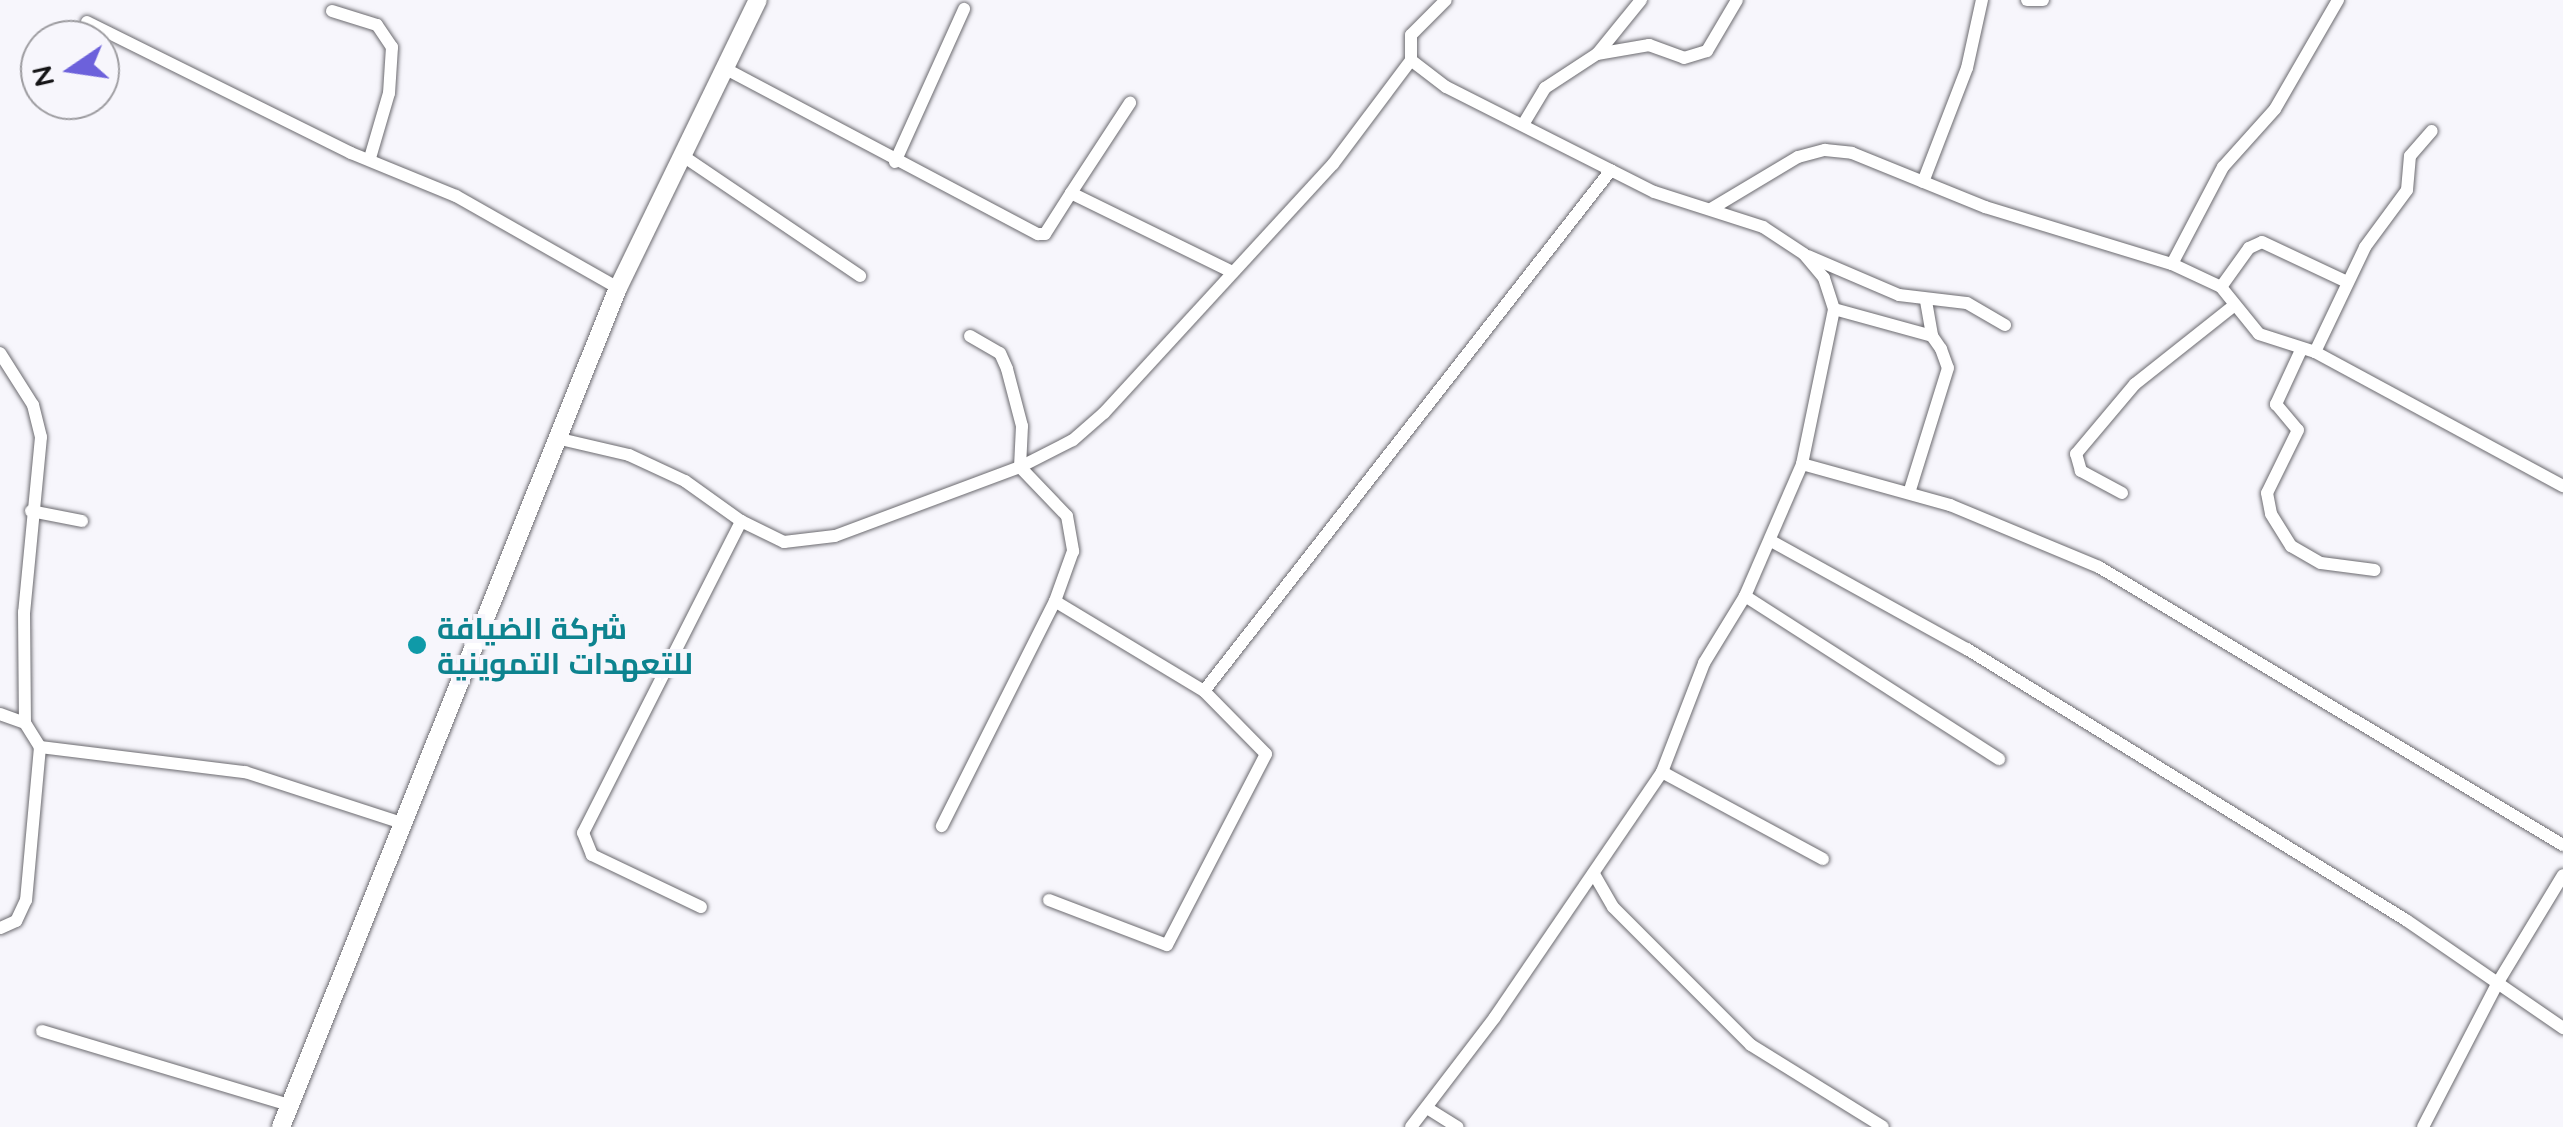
<!DOCTYPE html>
<html>
<head>
<meta charset="utf-8">
<style>
  body { margin:0 }
  #map { position:relative; width:2563px; height:1127px; overflow:hidden; background:#f7f6fc; font-family:Quicksand,Cairo,sans-serif }
  div>[style] { position:absolute }
  .roads { filter:drop-shadow(0 0 2px #6b6a6f) drop-shadow(0 0 2px #6b6a6f) }
  .street>* { height:12px; margin:-6px; padding:0 6px; transform-origin:6px; border-radius:6px; background:#fff }
  .secondary>* { height:18px; margin:-9px; padding:0 9px; transform-origin:9px; border-radius:9px; background:#fff }
  .dots>* { width:28px; height:28px; translate:-50% -50%; box-sizing:border-box; border:5px solid #f7f6fc; border-radius:50% }
  span { translate:-50% -50%; white-space:nowrap; text-align:center; line-height:1.15; -webkit-text-stroke:8px #f7f6fc; paint-order:stroke }
  .culture-label { font-size:30px; color:#0d838f; font-weight:700 }
  .left { translate:0 -50%; text-align:left }
  .north { position:absolute; left:20px; top:20px; width:100px; height:100px; box-sizing:border-box; background:#f7f6fc; border:2px solid #9d9ca0; border-radius:50%; rotate:257deg; font-size:28px; font-weight:700; line-height:40px; text-align:center; color:#151517 }
  .north::after { content:''; display:block; margin:auto; width:35px; height:45px; background:#6c61db; clip-path:polygon(50% 0,100% 100%,50% 72%,0 100%) }
</style>
</head>
<body>
<div id="map">
  <div class="roads">
    <div class="street">
      <i style="left:2027px;top:0;width:16px"></i>
      <i style="left:332px;top:11px;width:47px;rotate:17.3deg"></i>
      <i style="left:377px;top:25px;width:27px;rotate:56deg"></i>
      <i style="left:392px;top:47px;width:46px;rotate:93.7deg"></i>
      <i style="left:389px;top:93px;width:68px;rotate:106.3deg"></i>
      <i style="left:87px;top:22px;width:295px;rotate:26.4deg"></i>
      <i style="left:351px;top:153px;width:113px;rotate:22.3deg"></i>
      <i style="left:456px;top:196px;width:186px;rotate:29.6deg"></i>
      <i style="left:1598px;top:53px;width:68px;rotate:-50.9deg"></i>
      <i style="left:726px;top:69px;width:353px;rotate:27.9deg"></i>
      <i style="left:1038px;top:234px;width:7px"></i>
      <i style="left:1045px;top:234px;width:49px;rotate:-57.6deg"></i>
      <i style="left:1071px;top:193px;width:179px;rotate:26.1deg"></i>
      <i style="left:1524px;top:123px;width:41px;rotate:-59deg"></i>
      <i style="left:1545px;top:88px;width:62px;rotate:-33.2deg"></i>
      <i style="left:1597px;top:54px;width:53px;rotate:-9.8deg"></i>
      <i style="left:1649px;top:45px;width:37px;rotate:20deg"></i>
      <i style="left:1684px;top:58px;width:24px;rotate:-17deg"></i>
      <i style="left:1707px;top:51px;width:59px;rotate:-59.5deg"></i>
      <i style="left:683px;top:156px;width:214px;rotate:34.1deg"></i>
      <i style="left:895px;top:162px;width:168px;rotate:-65.7deg"></i>
      <i style="left:1923px;top:182px;width:122px;rotate:-68.9deg"></i>
      <i style="left:1967px;top:68px;width:70px;rotate:-77.6deg"></i>
      <i style="left:1071px;top:193px;width:108px;rotate:-56.8deg"></i>
      <i style="left:1711px;top:209px;width:101px;rotate:-30.9deg"></i>
      <i style="left:1798px;top:157px;width:28px;rotate:-15deg"></i>
      <i style="left:1825px;top:150px;width:27px;rotate:6deg"></i>
      <i style="left:1852px;top:153px;width:144px;rotate:22.1deg"></i>
      <i style="left:1985px;top:207px;width:195px;rotate:17deg"></i>
      <i style="left:2172px;top:264px;width:54px;rotate:25.1deg"></i>
      <i style="left:2221px;top:287px;width:60px;rotate:51deg"></i>
      <i style="left:2259px;top:334px;width:59px;rotate:17.8deg"></i>
      <i style="left:2315px;top:352px;width:282px;rotate:28.4deg"></i>
      <i style="left:1808px;top:256px;width:99px;rotate:23.2deg"></i>
      <i style="left:1899px;top:295px;width:68px;rotate:6.7deg"></i>
      <i style="left:1967px;top:303px;width:44px;rotate:30.1deg"></i>
      <i style="left:2172px;top:264px;width:110px;rotate:-62.3deg"></i>
      <i style="left:2223px;top:167px;width:78px;rotate:-48.1deg"></i>
      <i style="left:2275px;top:109px;width:126px;rotate:-60deg"></i>
      <i style="left:2221px;top:287px;width:48px;rotate:-54.3deg"></i>
      <i style="left:2249px;top:248px;width:14px;rotate:-25deg"></i>
      <i style="left:2262px;top:242px;width:94px;rotate:25.2deg"></i>
      <i style="left:1926px;top:301px;width:36px;rotate:80deg"></i>
      <i style="left:1834px;top:309px;width:102px;rotate:15.4deg"></i>
      <i style="left:1932px;top:336px;width:16px;rotate:55deg"></i>
      <i style="left:1941px;top:349px;width:20px;rotate:70deg"></i>
      <i style="left:1948px;top:368px;width:131px;rotate:107.3deg"></i>
      <i style="left:970px;top:336px;width:34px;rotate:30deg"></i>
      <i style="left:1000px;top:353px;width:17px;rotate:66deg"></i>
      <i style="left:1007px;top:369px;width:59px;rotate:75.3deg"></i>
      <i style="left:1022px;top:426px;width:41px;rotate:92.8deg"></i>
      <i style="left:2301px;top:350px;width:60px;rotate:114.8deg"></i>
      <i style="left:2276px;top:404px;width:34px;rotate:50deg"></i>
      <i style="left:2298px;top:430px;width:70px;rotate:116.2deg"></i>
      <i style="left:2267px;top:493px;width:21px;rotate:79deg"></i>
      <i style="left:2271px;top:514px;width:38px;rotate:58deg"></i>
      <i style="left:2291px;top:546px;width:34px;rotate:30deg"></i>
      <i style="left:2321px;top:563px;width:54px;rotate:7.4deg"></i>
      <i style="left:2315px;top:352px;width:116px;rotate:-64.5deg"></i>
      <i style="left:2365px;top:247px;width:71px;rotate:-53.6deg"></i>
      <i style="left:2407px;top:190px;width:34px;rotate:-85deg"></i>
      <i style="left:2410px;top:156px;width:33px;rotate:-49deg"></i>
      <i style="left:0;top:353px;width:62px;rotate:57.6deg"></i>
      <i style="left:33px;top:405px;width:33px;rotate:76deg"></i>
      <i style="left:41px;top:437px;width:176px;rotate:95.5deg"></i>
      <i style="left:24px;top:612px;width:111px;rotate:89.5deg"></i>
      <i style="left:25px;top:723px;width:28px;rotate:58deg"></i>
      <i style="left:40px;top:747px;width:154px;rotate:95.2deg"></i>
      <i style="left:26px;top:900px;width:23px;rotate:115deg"></i>
      <i style="left:16px;top:921px;width:17px;rotate:156deg"></i>
      <i style="left:556px;top:438px;width:75px;rotate:13.1deg"></i>
      <i style="left:629px;top:455px;width:62px;rotate:24.9deg"></i>
      <i style="left:685px;top:481px;width:69px;rotate:35.5deg"></i>
      <i style="left:741px;top:521px;width:48px;rotate:26deg"></i>
      <i style="left:784px;top:542px;width:51px;rotate:-6.7deg"></i>
      <i style="left:835px;top:536px;width:197px;rotate:-20.5deg"></i>
      <i style="left:1020px;top:467px;width:68px;rotate:46.2deg"></i>
      <i style="left:1067px;top:516px;width:36px;rotate:80deg"></i>
      <i style="left:1073px;top:551px;width:53px;rotate:109.8deg"></i>
      <i style="left:1055px;top:601px;width:252px;rotate:116.7deg"></i>
      <i style="left:1802px;top:464px;width:154px;rotate:15.5deg"></i>
      <i style="left:1950px;top:505px;width:161px;rotate:22.6deg"></i>
      <i style="left:2099px;top:567px;width:541px;rotate:30.93deg"></i>
      <i style="left:1020px;top:467px;width:59px;rotate:-27deg"></i>
      <i style="left:1073px;top:440px;width:41px;rotate:-41.1deg"></i>
      <i style="left:1104px;top:413px;width:338px;rotate:-47.4deg"></i>
      <i style="left:1333px;top:164px;width:130px;rotate:-53.1deg"></i>
      <i style="left:2122px;top:493px;width:47px;rotate:-151.8deg"></i>
      <i style="left:2081px;top:471px;width:18px;rotate:-106deg"></i>
      <i style="left:2076px;top:454px;width:92px;rotate:-49.9deg"></i>
      <i style="left:2135px;top:384px;width:122px;rotate:-38.4deg"></i>
      <i style="left:31px;top:511px;width:52px;rotate:11.1deg"></i>
      <i style="left:1771px;top:541px;width:224px;rotate:28.9deg"></i>
      <i style="left:1967px;top:649px;width:516px;rotate:31.69deg"></i>
      <i style="left:2406px;top:920px;width:191px;rotate:34.5deg"></i>
      <i style="left:1745px;top:596px;width:302px;rotate:32.7deg"></i>
      <i style="left:1204px;top:691px;width:661px;rotate:-52deg"></i>
      <i style="left:0;top:714px;width:27px;rotate:20deg"></i>
      <i style="left:40px;top:747px;width:207px;rotate:7deg"></i>
      <i style="left:245px;top:772px;width:165px;rotate:18deg"></i>
      <i style="left:1662px;top:772px;width:183px;rotate:28.4deg"></i>
      <i style="left:1594px;top:874px;width:38px;rotate:60deg"></i>
      <i style="left:1613px;top:907px;width:195px;rotate:45deg"></i>
      <i style="left:1751px;top:1045px;width:155px;rotate:31.8deg"></i>
      <i style="left:1049px;top:900px;width:126px;rotate:20.9deg"></i>
      <i style="left:1167px;top:945px;width:215px;rotate:-62.6deg"></i>
      <i style="left:1266px;top:754px;width:88px;rotate:-134.5deg"></i>
      <i style="left:1204px;top:691px;width:174px;rotate:-148.9deg"></i>
      <i style="left:701px;top:907px;width:121px;rotate:-154.5deg"></i>
      <i style="left:592px;top:855px;width:24px;rotate:-112deg"></i>
      <i style="left:583px;top:833px;width:350px;rotate:-63.1deg"></i>
      <i style="left:42px;top:1031px;width:258px;rotate:16.7deg"></i>
      <i style="left:1427px;top:1108px;width:36px;rotate:32deg"></i>
      <i style="left:1411px;top:1127px;width:138px;rotate:-52.6deg"></i>
      <i style="left:1495px;top:1017px;width:297px;rotate:-55.7deg"></i>
      <i style="left:1662px;top:772px;width:117px;rotate:-68.9deg"></i>
      <i style="left:1704px;top:663px;width:79px;rotate:-58.5deg"></i>
      <i style="left:1745px;top:596px;width:144px;rotate:-66.6deg"></i>
      <i style="left:1802px;top:464px;width:158px;rotate:-78.3deg"></i>
      <i style="left:1834px;top:309px;width:33px;rotate:-108deg"></i>
      <i style="left:1824px;top:278px;width:31px;rotate:-130deg"></i>
      <i style="left:1804px;top:254px;width:49px;rotate:-146.6deg"></i>
      <i style="left:1763px;top:227px;width:114px;rotate:-162.2deg"></i>
      <i style="left:1654px;top:192px;width:233px;rotate:-153.2deg"></i>
      <i style="left:1446px;top:87px;width:44px;rotate:-142.4deg"></i>
      <i style="left:1411px;top:60px;width:25px;rotate:-90deg"></i>
      <i style="left:1411px;top:35px;width:49px;rotate:-45deg"></i>
      <i style="left:2423px;top:1127px;width:161px;rotate:-62.6deg"></i>
      <i style="left:2497px;top:984px;width:127px;rotate:-58.8deg"></i>
    </div>
    <div class="secondary">
      <i style="left:281px;top:1127px;width:904px;rotate:-68.12deg"></i>
      <i style="left:618px;top:288px;width:320px;rotate:-64.1deg"></i>
    </div>
  </div>
  <div class="dots">
    <i style="left:417px;top:645px;background:#0f9aa8"></i>
  </div>
  <div class="culture-label">
    <span class="left" style="left:437px;top:645px">شركة الضيافة<br>للتعهدات التموينية</span>
  </div>
  <div class="north">N</div>
</div>
</body>
</html>
